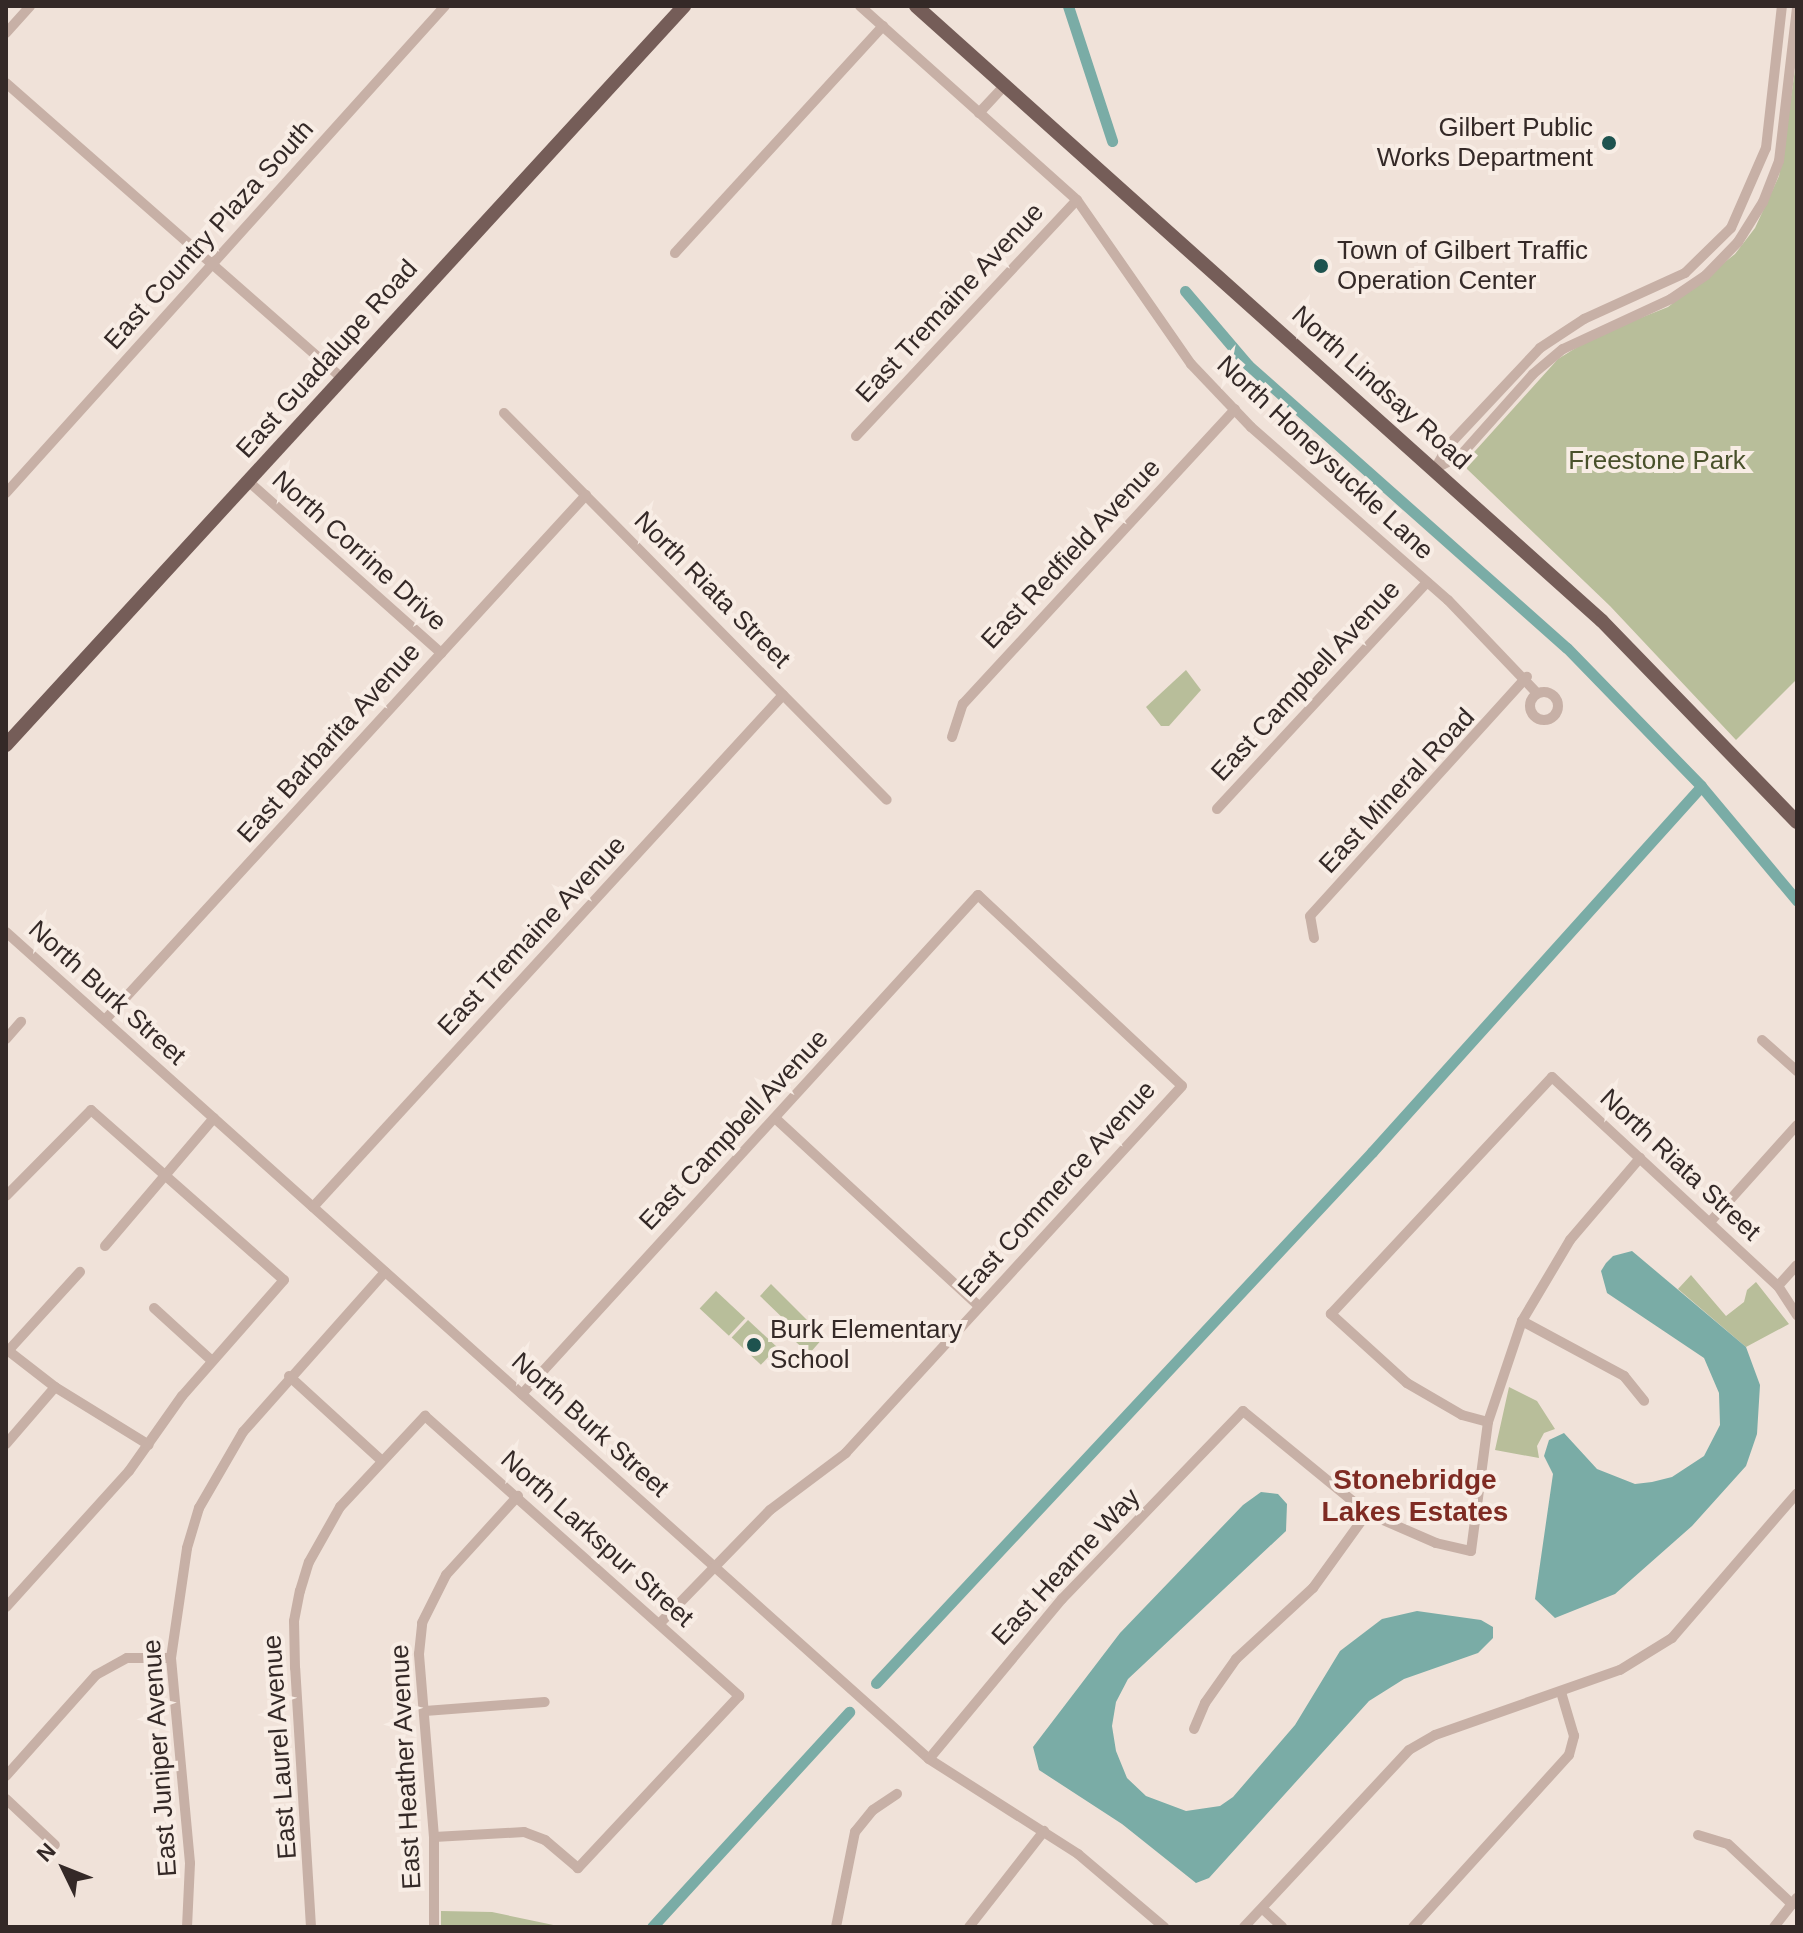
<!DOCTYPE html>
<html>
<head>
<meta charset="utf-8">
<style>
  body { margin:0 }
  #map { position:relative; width:1803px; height:1933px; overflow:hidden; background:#f0e2d9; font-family:Helvetica,sans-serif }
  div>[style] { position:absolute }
  .green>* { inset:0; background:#b8be9a; transform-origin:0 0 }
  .water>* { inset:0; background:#7aaca6 }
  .canal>* { height:11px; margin:-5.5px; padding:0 5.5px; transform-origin:5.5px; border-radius:5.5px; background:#7aaca6 }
  .minor>* { height:10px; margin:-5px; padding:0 5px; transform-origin:5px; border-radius:5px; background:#c7b0a6 }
  .minor>.ring { margin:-5px; padding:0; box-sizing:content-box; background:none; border:10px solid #c7b0a6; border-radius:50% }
  .major>* { height:14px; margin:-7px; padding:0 7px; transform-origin:7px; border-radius:7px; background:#755d58 }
  .dots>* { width:22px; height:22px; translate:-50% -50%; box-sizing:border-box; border:4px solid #f8ede5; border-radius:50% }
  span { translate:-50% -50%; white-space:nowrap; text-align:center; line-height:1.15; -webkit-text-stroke:8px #f8ede5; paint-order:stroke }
  .poi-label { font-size:26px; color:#342927 }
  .right { translate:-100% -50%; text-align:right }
  .left { translate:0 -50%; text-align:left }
  .street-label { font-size:26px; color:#342927 }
  .park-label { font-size:26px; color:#49512b }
  .neighbourhood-label { font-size:28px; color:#7f2b23; font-weight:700 }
  .frame { position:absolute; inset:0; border:8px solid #342927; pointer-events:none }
  .north { position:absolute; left:24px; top:1829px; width:80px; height:80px; -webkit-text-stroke:6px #f8ede5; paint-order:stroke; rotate:313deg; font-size:22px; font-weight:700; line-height:32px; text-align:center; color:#342927 }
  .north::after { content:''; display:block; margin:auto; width:28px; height:36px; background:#342927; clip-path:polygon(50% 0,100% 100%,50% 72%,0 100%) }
</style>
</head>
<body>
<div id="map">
  <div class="green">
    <i style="clip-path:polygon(1797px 57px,1797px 679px,1736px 740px,1610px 606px,1467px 469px,1466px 461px,1558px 359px,1595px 336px,1668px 307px,1735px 254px,1755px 228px,1779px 176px)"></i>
    <i style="clip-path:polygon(1186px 670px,1201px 690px,1169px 726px,1161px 726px,1146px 707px)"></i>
    <i style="clip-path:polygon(1691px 1275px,1726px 1316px,1744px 1302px,1747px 1290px,1756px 1282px,1789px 1324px,1746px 1347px,1678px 1289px)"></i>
    <i style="clip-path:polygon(771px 1284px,824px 1337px,809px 1354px,783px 1330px,789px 1324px,760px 1296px)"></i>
    <i style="left:716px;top:1291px;width:40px;height:24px;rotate:43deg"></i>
    <i style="left:748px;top:1320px;width:40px;height:24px;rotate:43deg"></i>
    <i style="clip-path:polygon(1509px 1387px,1537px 1401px,1555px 1429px,1544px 1433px,1537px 1446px,1539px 1458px,1495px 1450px)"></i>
    <i style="clip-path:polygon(441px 1911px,492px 1912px,563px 1927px,441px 1927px)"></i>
  </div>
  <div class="water">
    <i style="clip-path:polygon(1632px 1251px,1746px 1347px,1760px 1385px,1757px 1434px,1746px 1466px,1692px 1526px,1615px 1594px,1555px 1618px,1535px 1599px,1553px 1474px,1544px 1456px,1549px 1440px,1564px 1433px,1597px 1469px,1635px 1484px,1652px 1482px,1672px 1477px,1704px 1456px,1720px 1425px,1719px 1393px,1704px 1358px,1607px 1293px,1601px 1271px,1606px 1263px,1613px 1256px)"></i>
    <i style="clip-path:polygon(1261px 1492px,1278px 1494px,1287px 1504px,1286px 1531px,1128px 1679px,1116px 1702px,1112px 1726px,1116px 1751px,1127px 1778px,1146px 1796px,1186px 1811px,1220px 1806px,1233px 1797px,1295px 1725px,1340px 1651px,1382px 1619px,1417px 1611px,1481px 1620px,1493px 1627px,1493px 1638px,1478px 1653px,1404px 1679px,1369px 1701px,1209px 1878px,1196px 1883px,1122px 1824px,1039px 1770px,1033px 1747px,1120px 1633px,1243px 1505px)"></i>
  </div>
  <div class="canal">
    <i style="left:1068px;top:6px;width:142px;rotate:71.9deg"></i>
    <i style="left:1185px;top:291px;width:97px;rotate:49.6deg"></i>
    <i style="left:1248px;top:365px;width:426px;rotate:41.6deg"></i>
    <i style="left:1567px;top:648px;width:192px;rotate:45.8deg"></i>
    <i style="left:1701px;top:786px;width:150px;rotate:50.1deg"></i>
    <i style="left:876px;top:1683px;width:727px;rotate:-46.95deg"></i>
    <i style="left:1372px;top:1152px;width:492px;rotate:-48deg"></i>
    <i style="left:652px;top:1927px;width:292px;rotate:-47.5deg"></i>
  </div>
  <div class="minor">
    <i style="left:860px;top:6px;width:291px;rotate:41.8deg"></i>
    <i style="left:1077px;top:200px;width:200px;rotate:55.2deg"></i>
    <i style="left:1191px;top:364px;width:87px;rotate:46.4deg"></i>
    <i style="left:1251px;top:427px;width:262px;rotate:41.3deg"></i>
    <i style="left:1448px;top:600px;width:129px;rotate:46.3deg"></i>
    <i style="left:6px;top:33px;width:36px;rotate:-48deg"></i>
    <i style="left:6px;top:83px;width:447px;rotate:41.3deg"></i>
    <i style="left:979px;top:113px;width:37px;rotate:-47deg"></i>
    <i style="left:675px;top:253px;width:308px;rotate:-47.5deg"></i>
    <i style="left:504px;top:413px;width:544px;rotate:45.3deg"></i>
    <i style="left:856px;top:436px;width:323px;rotate:-46.9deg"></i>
    <i style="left:1436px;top:467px;width:24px;rotate:-60deg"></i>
    <i style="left:1448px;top:446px;width:134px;rotate:-46.8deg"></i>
    <i style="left:1540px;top:348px;width:53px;rotate:-33.4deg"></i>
    <i style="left:1584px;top:319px;width:111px;rotate:-24.5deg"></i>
    <i style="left:1685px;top:273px;width:64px;rotate:-44.4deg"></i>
    <i style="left:1731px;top:228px;width:87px;rotate:-66.4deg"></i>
    <i style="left:1766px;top:148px;width:143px;rotate:-83.6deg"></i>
    <i style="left:1436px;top:468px;width:27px;rotate:-27deg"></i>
    <i style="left:1460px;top:456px;width:110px;rotate:-48.3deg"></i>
    <i style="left:1533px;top:374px;width:39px;rotate:-40deg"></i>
    <i style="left:1563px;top:349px;width:119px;rotate:-24.8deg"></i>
    <i style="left:1671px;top:299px;width:42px;rotate:-34.4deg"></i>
    <i style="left:1706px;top:275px;width:46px;rotate:-45.9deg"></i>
    <i style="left:1738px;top:242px;width:47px;rotate:-58deg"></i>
    <i style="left:1763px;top:202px;width:44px;rotate:-68.7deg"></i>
    <i style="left:1779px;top:161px;width:154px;rotate:-83.3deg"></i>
    <i style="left:248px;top:481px;width:259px;rotate:41.7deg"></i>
    <i style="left:6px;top:493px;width:656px;rotate:-47.97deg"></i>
    <i class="ring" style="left:1530px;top:692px;width:18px;height:18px"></i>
    <i style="left:952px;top:737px;width:35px;rotate:-72deg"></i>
    <i style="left:963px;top:704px;width:401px;rotate:-47.3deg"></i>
    <i style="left:1217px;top:809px;width:309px;rotate:-47.2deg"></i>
    <i style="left:6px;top:932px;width:1239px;rotate:41.86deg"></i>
    <i style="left:929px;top:1759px;width:177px;rotate:32.5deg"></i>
    <i style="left:1078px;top:1854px;width:113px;rotate:40.3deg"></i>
    <i style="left:1314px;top:938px;width:22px;rotate:-100deg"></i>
    <i style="left:1310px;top:916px;width:323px;rotate:-47.8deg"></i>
    <i style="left:105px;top:1020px;width:712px;rotate:-47.5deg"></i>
    <i style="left:6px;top:1039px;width:23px;rotate:-49deg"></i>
    <i style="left:1762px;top:1040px;width:47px;rotate:41.5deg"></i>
    <i style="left:775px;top:1118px;width:277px;rotate:42.7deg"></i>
    <i style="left:6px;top:1196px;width:121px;rotate:-45.3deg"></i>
    <i style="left:91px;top:1110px;width:257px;rotate:41.4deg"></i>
    <i style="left:284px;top:1280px;width:154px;rotate:131.3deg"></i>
    <i style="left:182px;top:1396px;width:92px;rotate:125.2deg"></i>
    <i style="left:129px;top:1471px;width:183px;rotate:132.1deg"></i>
    <i style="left:313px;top:1207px;width:695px;rotate:-47.45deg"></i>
    <i style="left:1710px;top:1222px;width:130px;rotate:-48.1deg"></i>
    <i style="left:105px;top:1246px;width:168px;rotate:-49.6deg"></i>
    <i style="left:1778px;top:1286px;width:28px;rotate:-48deg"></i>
    <i style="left:154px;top:1308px;width:77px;rotate:42.4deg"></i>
    <i style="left:1522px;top:1321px;width:116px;rotate:28.3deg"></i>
    <i style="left:1624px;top:1376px;width:32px;rotate:51deg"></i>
    <i style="left:6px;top:1349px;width:62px;rotate:37.8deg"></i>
    <i style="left:55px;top:1387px;width:110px;rotate:31.7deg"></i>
    <i style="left:8px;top:1351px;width:107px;rotate:-47.7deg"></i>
    <i style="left:289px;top:1376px;width:126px;rotate:42.4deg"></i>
    <i style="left:522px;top:1394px;width:676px;rotate:-47.58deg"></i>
    <i style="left:978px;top:895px;width:279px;rotate:43.1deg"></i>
    <i style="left:1182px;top:1086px;width:498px;rotate:132.5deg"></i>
    <i style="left:846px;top:1453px;width:95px;rotate:143.1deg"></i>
    <i style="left:770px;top:1510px;width:159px;rotate:134.2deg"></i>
    <i style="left:1488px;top:1422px;width:27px;rotate:-165deg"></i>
    <i style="left:1462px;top:1415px;width:64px;rotate:-149.8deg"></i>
    <i style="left:1407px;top:1383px;width:103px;rotate:-137.8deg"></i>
    <i style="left:1331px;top:1314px;width:324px;rotate:-47deg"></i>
    <i style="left:1552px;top:1077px;width:308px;rotate:42.8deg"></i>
    <i style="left:1778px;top:1286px;width:35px;rotate:57deg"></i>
    <i style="left:6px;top:1444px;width:75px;rotate:-49.3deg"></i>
    <i style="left:425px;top:1711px;width:120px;rotate:-4.3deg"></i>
    <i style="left:1194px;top:1729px;width:28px;rotate:-67deg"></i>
    <i style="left:1205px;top:1703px;width:54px;rotate:-54.8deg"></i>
    <i style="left:1236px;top:1659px;width:105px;rotate:-42.7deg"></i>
    <i style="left:1313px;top:1588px;width:92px;rotate:-54.2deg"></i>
    <i style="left:929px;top:1759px;width:208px;rotate:-50.3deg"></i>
    <i style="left:1062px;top:1599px;width:261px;rotate:-46.1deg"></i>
    <i style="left:1243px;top:1411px;width:161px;rotate:39.4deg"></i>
    <i style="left:1367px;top:1513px;width:75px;rotate:23.5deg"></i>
    <i style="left:1436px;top:1543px;width:36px;rotate:13deg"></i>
    <i style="left:1471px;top:1551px;width:130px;rotate:-82.5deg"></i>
    <i style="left:1488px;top:1422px;width:107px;rotate:-71.4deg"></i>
    <i style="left:1522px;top:1321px;width:94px;rotate:-59.3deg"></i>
    <i style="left:1570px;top:1240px;width:108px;rotate:-49.5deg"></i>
    <i style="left:6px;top:1776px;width:135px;rotate:-48.3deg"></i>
    <i style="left:96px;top:1675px;width:35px;rotate:-29deg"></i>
    <i style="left:127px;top:1658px;width:44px"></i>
    <i style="left:6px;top:1799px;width:67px;rotate:43.2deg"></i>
    <i style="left:1698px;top:1835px;width:31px;rotate:17deg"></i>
    <i style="left:1728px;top:1844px;width:88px;rotate:43.2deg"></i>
    <i style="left:1263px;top:1909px;width:26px;rotate:43deg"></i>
    <i style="left:187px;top:1927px;width:64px;rotate:-87.3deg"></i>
    <i style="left:190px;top:1863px;width:206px;rotate:-95.3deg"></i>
    <i style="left:171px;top:1658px;width:111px;rotate:-81.7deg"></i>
    <i style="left:187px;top:1548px;width:42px;rotate:-73.3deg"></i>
    <i style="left:199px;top:1508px;width:88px;rotate:-59.9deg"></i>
    <i style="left:243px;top:1432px;width:214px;rotate:-48.4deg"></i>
    <i style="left:311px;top:1927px;width:259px;rotate:-93.5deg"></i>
    <i style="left:295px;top:1668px;width:47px;rotate:-91.2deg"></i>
    <i style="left:294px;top:1621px;width:31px;rotate:-79deg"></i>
    <i style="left:300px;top:1591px;width:30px;rotate:-73deg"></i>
    <i style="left:309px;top:1562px;width:63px;rotate:-60.6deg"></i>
    <i style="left:340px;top:1507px;width:125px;rotate:-47deg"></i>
    <i style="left:425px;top:1416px;width:421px;rotate:41.7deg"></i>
    <i style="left:739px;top:1696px;width:236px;rotate:133.1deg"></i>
    <i style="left:578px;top:1868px;width:43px;rotate:-139.7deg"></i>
    <i style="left:545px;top:1840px;width:22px;rotate:-159deg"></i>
    <i style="left:524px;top:1832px;width:90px;rotate:176.8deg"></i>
    <i style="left:434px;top:1927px;width:90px;rotate:-90deg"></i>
    <i style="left:434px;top:1837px;width:184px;rotate:-94.7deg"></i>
    <i style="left:419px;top:1654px;width:31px;rotate:-84deg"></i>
    <i style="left:422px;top:1623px;width:54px;rotate:-63.4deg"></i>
    <i style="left:446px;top:1575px;width:107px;rotate:-47.7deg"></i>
    <i style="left:836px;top:1927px;width:97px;rotate:-78.7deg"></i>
    <i style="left:855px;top:1832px;width:28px;rotate:-51deg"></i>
    <i style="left:873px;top:1810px;width:29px;rotate:-34deg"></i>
    <i style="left:969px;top:1927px;width:122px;rotate:-52deg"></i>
    <i style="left:1244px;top:1927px;width:242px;rotate:-47deg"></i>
    <i style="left:1409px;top:1750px;width:30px;rotate:-30deg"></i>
    <i style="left:1435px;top:1735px;width:196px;rotate:-19.4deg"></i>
    <i style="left:1620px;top:1670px;width:61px;rotate:-31.6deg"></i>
    <i style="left:1672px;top:1638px;width:191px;rotate:-49.2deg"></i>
    <i style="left:1413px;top:1927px;width:232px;rotate:-47.8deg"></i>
    <i style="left:1569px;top:1755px;width:20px;rotate:-75deg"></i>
    <i style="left:1574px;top:1736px;width:46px;rotate:-106.5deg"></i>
    <i style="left:1774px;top:1927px;width:37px;rotate:-52deg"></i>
  </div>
  <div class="major">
    <i style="left:916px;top:6px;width:921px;rotate:41.88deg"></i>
    <i style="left:1602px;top:621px;width:280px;rotate:45.9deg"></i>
    <i style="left:6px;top:745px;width:1003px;rotate:-47.46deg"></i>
  </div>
  <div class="dots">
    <i style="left:1609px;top:143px;background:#1e534f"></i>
    <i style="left:1321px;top:266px;background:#1e534f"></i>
    <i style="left:754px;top:1345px;background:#1e534f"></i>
  </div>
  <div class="poi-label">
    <span class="right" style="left:1593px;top:143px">Gilbert Public<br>Works Department</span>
    <span class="left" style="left:1337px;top:266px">Town of Gilbert Traffic<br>Operation Center</span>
    <span class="left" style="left:770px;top:1345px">Burk Elementary<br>School</span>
  </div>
  <div class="street-label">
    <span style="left:209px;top:235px;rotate:-48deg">East Country Plaza South</span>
    <span style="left:950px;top:303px;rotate:-47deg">East Tremaine Avenue</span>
    <span style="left:327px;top:359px;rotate:-48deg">East Guadalupe Road</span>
    <span style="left:1381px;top:388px;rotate:42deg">North Lindsay Road</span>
    <span style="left:1325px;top:458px;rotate:43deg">North Honeysuckle Lane</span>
    <span style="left:359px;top:551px;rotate:42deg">North Corrine Drive</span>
    <span style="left:1071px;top:554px;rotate:-47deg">East Redfield Avenue</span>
    <span style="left:712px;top:590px;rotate:45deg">North Riata Street</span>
    <span style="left:1306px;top:681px;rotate:-47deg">East Campbell Avenue</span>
    <span style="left:329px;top:743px;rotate:-48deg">East Barbarita Avenue</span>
    <span style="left:1397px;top:791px;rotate:-47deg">East Mineral Road</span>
    <span style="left:532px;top:936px;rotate:-47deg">East Tremaine Avenue</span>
    <span style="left:107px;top:993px;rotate:42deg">North Burk Street</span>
    <span style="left:734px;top:1130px;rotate:-47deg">East Campbell Avenue</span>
    <span style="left:1680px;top:1165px;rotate:43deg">North Riata Street</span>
    <span style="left:1057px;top:1189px;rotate:-48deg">East Commerce Avenue</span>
    <span style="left:590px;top:1425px;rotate:42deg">North Burk Street</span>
    <span style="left:597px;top:1539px;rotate:42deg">North Larkspur Street</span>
    <span style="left:1066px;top:1567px;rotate:-47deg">East Hearne Way</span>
    <span style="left:280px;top:1747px;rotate:-94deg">East Laurel Avenue</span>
    <span style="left:160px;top:1758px;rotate:-94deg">East Juniper Avenue</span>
    <span style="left:406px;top:1767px;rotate:-93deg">East Heather Avenue</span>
  </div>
  <div class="park-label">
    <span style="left:1657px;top:461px">Freestone Park</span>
  </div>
  <div class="neighbourhood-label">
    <span style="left:1415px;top:1496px">Stonebridge<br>Lakes Estates</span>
  </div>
  <div class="frame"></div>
  <div class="north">N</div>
</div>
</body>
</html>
